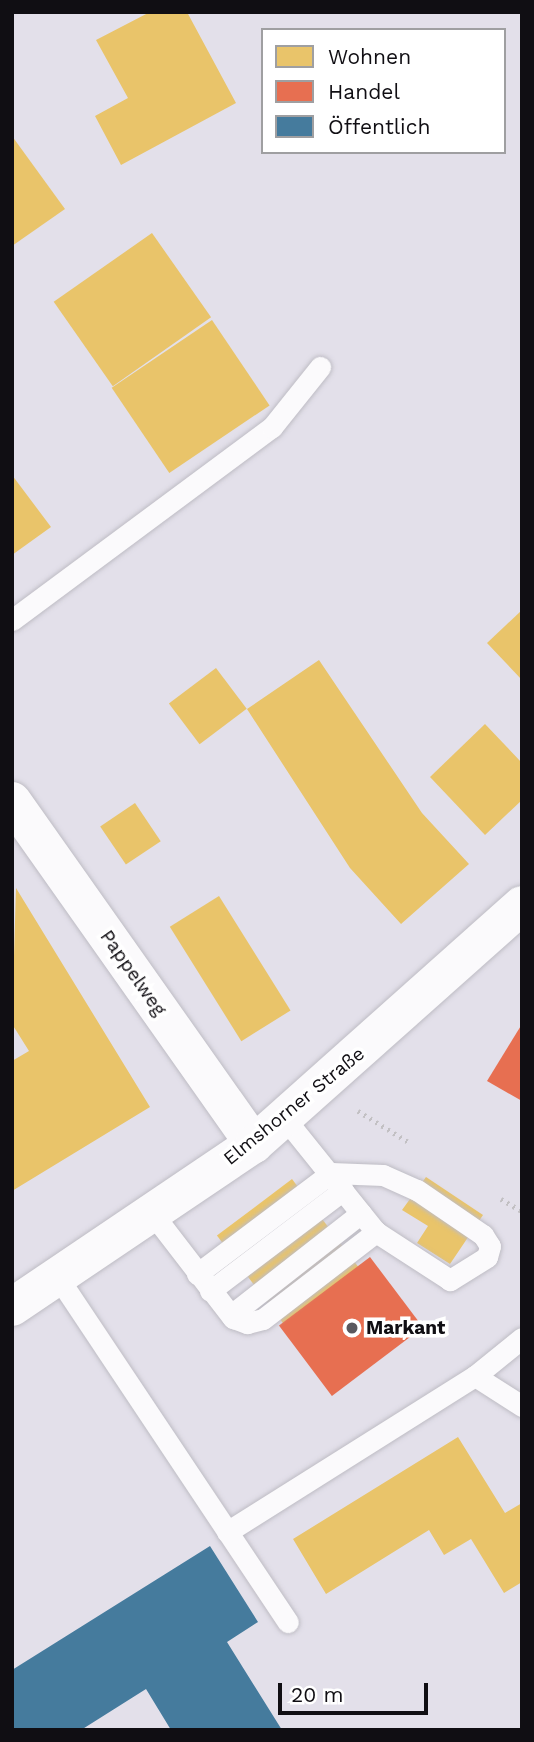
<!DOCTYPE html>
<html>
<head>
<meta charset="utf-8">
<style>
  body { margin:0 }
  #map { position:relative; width:534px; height:1742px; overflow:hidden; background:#e3e0ea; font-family:"Work Sans",sans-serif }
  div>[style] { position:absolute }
  .homes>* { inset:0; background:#e9c46a; transform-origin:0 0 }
  .shops>* { inset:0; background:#e76f51; transform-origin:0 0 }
  .public>* { inset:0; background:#457b9d }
  .path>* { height:4.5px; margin-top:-2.25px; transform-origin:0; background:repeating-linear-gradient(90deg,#c2c0c3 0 2px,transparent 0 7px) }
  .roads { filter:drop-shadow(0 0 2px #bebcc4) drop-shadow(0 0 2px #bebcc4) }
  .service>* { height:21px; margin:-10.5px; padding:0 10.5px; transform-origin:10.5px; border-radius:10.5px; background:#fbfafc }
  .minor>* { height:38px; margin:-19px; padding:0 19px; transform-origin:19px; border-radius:19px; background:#fbfafc }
  .secondary>* { height:38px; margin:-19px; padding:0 19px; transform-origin:19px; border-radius:19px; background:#fbfafc }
  .dots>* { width:19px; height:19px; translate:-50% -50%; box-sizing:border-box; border:4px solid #fff; border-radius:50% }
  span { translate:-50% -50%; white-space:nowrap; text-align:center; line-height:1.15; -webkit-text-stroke:7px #fff; paint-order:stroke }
  .street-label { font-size:19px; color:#100e13 }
  .poi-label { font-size:19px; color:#100e13; font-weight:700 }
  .left { translate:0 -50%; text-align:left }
  .frame { position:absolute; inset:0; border:14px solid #100e13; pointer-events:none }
  .legend { position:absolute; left:261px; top:28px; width:245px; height:126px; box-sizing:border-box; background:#fff; border:2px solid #9f9fa1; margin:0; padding:9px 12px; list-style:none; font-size:21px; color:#100e13 }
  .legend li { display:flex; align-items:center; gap:14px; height:35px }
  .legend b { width:35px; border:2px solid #9f9fa1 }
  .scale { position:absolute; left:278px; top:1683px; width:150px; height:32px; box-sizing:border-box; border:4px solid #100e13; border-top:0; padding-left:9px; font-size:21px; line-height:24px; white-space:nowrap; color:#100e13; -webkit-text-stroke:5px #fff; paint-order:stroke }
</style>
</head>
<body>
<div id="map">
  <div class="homes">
    <i style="clip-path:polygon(150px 12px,187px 12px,236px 103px,121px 165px,95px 116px,128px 98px,96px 40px)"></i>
    <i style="clip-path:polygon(12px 136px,65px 209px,12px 246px)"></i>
    <i style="left:152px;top:233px;width:103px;height:120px;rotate:55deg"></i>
    <i style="left:212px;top:320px;width:103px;height:121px;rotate:56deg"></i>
    <i style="clip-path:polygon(12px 475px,51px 527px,12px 555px)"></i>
    <i style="clip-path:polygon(522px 610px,522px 680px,487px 643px)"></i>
    <i style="clip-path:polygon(319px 660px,422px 813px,469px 864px,401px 924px,350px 868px,247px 709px)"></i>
    <i style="left:216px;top:668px;width:51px;height:59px;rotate:53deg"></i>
    <i style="clip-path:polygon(485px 724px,522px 763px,522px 800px,485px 835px,430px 777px)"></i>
    <i style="left:135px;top:803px;width:46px;height:42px;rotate:56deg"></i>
    <i style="clip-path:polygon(16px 888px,150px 1107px,12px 1191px,12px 1061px,29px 1051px,12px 1024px)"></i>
    <i style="left:219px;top:896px;width:135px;height:58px;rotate:58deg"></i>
    <i style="clip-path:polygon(426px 1177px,483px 1215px,450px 1264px,417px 1243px,428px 1226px,402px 1210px)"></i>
    <i style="left:292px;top:1179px;width:119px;height:94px;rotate:53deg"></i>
    <i style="clip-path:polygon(458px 1437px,505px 1513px,522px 1503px,522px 1582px,504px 1593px,471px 1539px,444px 1555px,429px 1530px,326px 1594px,293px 1539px)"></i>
  </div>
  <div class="shops">
    <i style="clip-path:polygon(522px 1024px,522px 1101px,487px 1081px)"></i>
    <i style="left:370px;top:1257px;width:88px;height:114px;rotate:53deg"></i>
  </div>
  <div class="public">
    <i style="clip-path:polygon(210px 1546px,258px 1622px,227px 1642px,282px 1730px,171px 1730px,146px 1689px,81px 1730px,12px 1730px,12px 1670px)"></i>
  </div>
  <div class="path">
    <i style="left:358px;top:1111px;width:61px;rotate:31.6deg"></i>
    <i style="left:501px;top:1199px;width:24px;rotate:30deg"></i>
  </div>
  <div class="roads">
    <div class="service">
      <i style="left:12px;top:620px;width:324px;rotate:-36.6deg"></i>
      <i style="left:272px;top:427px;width:77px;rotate:-51.3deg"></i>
      <i style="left:152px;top:1213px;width:133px;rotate:52.4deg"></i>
      <i style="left:233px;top:1318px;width:15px;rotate:20deg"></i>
      <i style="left:247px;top:1323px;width:16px;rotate:-14deg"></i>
      <i style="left:263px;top:1319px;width:143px;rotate:-37.6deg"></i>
      <i style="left:376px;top:1232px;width:145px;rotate:-128.8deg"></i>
      <i style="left:197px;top:1274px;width:168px;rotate:-37deg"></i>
      <i style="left:331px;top:1173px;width:52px;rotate:2.2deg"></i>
      <i style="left:383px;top:1175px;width:37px;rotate:24deg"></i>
      <i style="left:417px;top:1190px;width:80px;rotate:34.3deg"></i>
      <i style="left:483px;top:1235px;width:13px;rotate:58deg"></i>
      <i style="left:490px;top:1246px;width:11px;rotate:105deg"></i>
      <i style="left:487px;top:1257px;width:44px;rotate:148.1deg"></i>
      <i style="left:450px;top:1280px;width:88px;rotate:-147deg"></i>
      <i style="left:57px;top:1276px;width:416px;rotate:56.3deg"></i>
      <i style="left:210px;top:1291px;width:167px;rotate:-37.2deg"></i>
      <i style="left:231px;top:1315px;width:165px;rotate:-38.1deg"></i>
      <i style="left:475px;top:1376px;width:56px;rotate:32.6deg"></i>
      <i style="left:227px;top:1532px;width:293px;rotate:-32.2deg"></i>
      <i style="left:475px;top:1376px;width:60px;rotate:-39deg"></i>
    </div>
    <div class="minor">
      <i style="left:12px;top:801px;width:420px;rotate:54.8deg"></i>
    </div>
    <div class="secondary">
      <i style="left:12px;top:1307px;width:292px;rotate:-34deg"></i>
      <i style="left:254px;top:1144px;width:359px;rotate:-41.7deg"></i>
    </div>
  </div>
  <div class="dots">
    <i style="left:352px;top:1328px;background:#5a585e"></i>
  </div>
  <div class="street-label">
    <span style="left:133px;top:973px;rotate:55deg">Pappelweg</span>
    <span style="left:294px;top:1106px;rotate:-39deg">Elmshorner Straße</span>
  </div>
  <div class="poi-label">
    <span class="left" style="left:366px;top:1328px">Markant</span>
  </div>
  <div class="frame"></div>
  <ul class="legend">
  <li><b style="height:19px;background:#e9c46a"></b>Wohnen</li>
  <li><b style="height:19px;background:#e76f51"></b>Handel</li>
  <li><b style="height:19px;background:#457b9d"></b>Öffentlich</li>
  </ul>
  <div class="scale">20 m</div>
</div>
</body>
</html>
